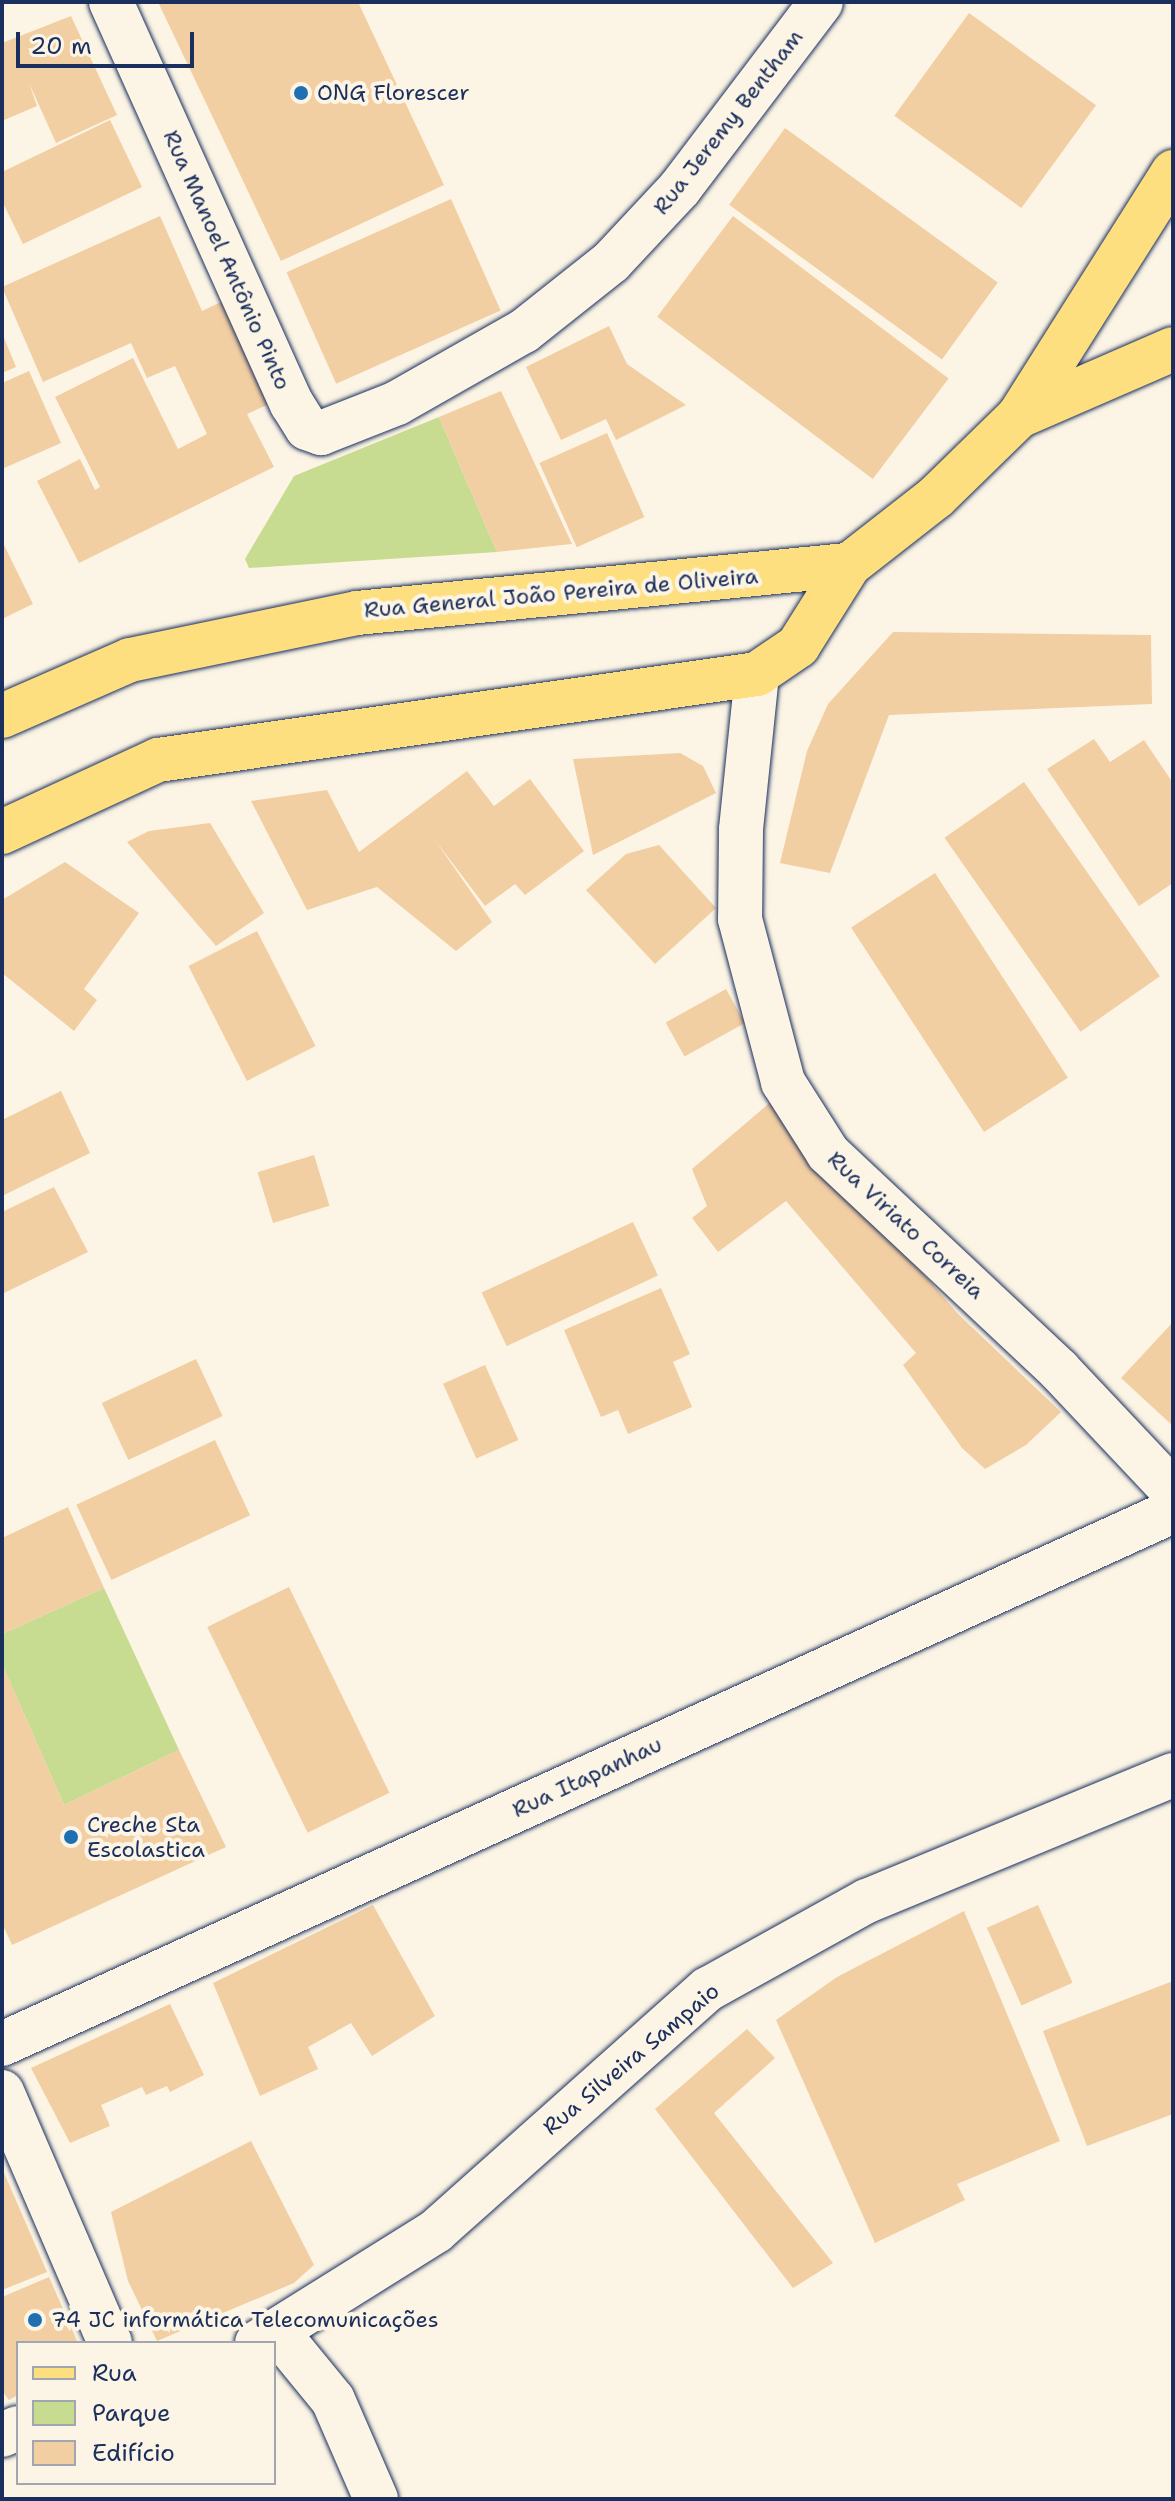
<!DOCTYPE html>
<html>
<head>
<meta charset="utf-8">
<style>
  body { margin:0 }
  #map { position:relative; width:1175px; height:2501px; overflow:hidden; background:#fcf5e5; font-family:"Shantell Sans",sans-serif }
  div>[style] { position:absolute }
  .green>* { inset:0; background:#c7db91 }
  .building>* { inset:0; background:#f2cea3; transform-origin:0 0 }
  .roads { filter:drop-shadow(0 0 2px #1b2f5e) drop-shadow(0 0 2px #1b2f5e) }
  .street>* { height:44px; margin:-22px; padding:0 22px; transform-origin:22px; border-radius:22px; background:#fcf5e5 }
  .primary>* { height:44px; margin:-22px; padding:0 22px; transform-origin:22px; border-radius:22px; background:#fedf80 }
  .dots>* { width:22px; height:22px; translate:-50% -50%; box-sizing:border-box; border:4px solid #fcf5e5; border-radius:50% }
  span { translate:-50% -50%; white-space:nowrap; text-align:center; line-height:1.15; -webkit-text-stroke:8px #fcf5e5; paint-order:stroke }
  .poi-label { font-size:22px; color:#1b2f5e }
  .left { translate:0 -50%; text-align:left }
  .street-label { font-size:22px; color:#1b2f5e }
  .frame { position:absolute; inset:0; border:4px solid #1b2f5e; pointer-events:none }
  .legend { position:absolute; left:16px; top:2341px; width:260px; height:144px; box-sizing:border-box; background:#fcf5e5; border:2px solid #a2a6af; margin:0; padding:10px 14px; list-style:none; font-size:24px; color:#1b2f5e }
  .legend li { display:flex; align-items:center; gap:16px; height:40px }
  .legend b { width:40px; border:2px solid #a2a6af }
  .scale { position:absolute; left:16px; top:32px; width:178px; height:36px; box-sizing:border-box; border:4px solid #1b2f5e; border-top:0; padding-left:10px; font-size:24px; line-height:28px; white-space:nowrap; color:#1b2f5e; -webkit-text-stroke:6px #fcf5e5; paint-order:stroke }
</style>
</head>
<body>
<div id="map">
  <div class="green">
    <i style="clip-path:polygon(439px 417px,497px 552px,249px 568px,245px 559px,294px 476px)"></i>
    <i style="clip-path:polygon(104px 1588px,179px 1750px,64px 1805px,2px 1664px,2px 1634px)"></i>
  </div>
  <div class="building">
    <i style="clip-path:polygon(158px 2px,358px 2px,444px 185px,281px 261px)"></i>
    <i style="left:969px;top:13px;width:157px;height:127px;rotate:36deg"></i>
    <i style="clip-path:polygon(71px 16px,117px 115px,56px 143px,29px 83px,37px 106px,2px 121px,2px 43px)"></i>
    <i style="clip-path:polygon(110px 120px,142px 187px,23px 244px,2px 201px,2px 172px)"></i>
    <i style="left:785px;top:128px;width:263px;height:95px;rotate:36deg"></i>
    <i style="left:451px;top:199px;width:122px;height:180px;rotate:66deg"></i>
    <i style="clip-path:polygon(160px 216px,202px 311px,221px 302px,269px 404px,247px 414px,274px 467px,79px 563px,37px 481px,80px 459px,95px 490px,100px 487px,55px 397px,133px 358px,178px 449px,207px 434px,175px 366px,147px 378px,131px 343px,43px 382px,2px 287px)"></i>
    <i style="left:733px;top:216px;width:270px;height:126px;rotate:37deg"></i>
    <i style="clip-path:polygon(609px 326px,627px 364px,686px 405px,616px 440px,606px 419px,561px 440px,526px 367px)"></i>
    <i style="clip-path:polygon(2px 333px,16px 367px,2px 373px)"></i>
    <i style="clip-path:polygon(29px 371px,61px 443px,2px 469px,2px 383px)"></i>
    <i style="clip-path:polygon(501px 391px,572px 544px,497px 552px,439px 417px)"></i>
    <i style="left:607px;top:433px;width:92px;height:74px;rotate:66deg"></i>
    <i style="clip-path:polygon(2px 541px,33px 604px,2px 619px)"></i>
    <i style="clip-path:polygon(893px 632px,1151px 635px,1152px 704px,889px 715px,830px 873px,780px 863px,807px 751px,828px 704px)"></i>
    <i style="clip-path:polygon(1094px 739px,1110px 762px,1144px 740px,1173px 783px,1173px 883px,1139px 906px,1047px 769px)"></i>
    <i style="clip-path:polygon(680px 753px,703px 766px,716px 793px,593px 855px,573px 759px)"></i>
    <i style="clip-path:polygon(467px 771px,494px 806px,530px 779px,584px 851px,525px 895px,515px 884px,485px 906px,435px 840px,492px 922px,456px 951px,377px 887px,307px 910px,251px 801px,327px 790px,359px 852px)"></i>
    <i style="left:1024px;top:782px;width:237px;height:97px;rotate:55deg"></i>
    <i style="clip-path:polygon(210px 823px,264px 913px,216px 946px,127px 842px,149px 831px)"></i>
    <i style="clip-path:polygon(659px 845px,716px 908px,655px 964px,586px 890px,626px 854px)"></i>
    <i style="clip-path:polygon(65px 862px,139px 913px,84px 989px,97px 1000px,74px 1031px,2px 973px,2px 900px)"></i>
    <i style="left:935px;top:873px;width:244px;height:100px;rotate:57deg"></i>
    <i style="left:257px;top:931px;width:129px;height:77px;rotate:63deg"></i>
    <i style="left:726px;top:989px;width:39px;height:69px;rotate:61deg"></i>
    <i style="clip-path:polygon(61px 1091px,90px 1153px,2px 1196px,2px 1120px)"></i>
    <i style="clip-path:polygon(773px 1100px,958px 1314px,1061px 1412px,1026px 1445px,985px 1469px,962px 1448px,903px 1365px,916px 1353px,786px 1201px,718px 1252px,692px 1218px,707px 1206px,692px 1169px)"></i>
    <i style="left:314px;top:1155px;width:53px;height:59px;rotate:73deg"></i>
    <i style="clip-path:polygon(54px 1187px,88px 1252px,2px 1294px,2px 1212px)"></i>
    <i style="left:633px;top:1222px;width:59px;height:167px;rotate:65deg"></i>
    <i style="clip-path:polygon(661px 1288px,690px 1354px,673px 1362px,692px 1407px,628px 1434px,618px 1410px,601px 1417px,564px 1330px)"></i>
    <i style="clip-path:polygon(1173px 1322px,1173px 1426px,1121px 1378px)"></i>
    <i style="left:196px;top:1359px;width:63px;height:104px;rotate:65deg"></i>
    <i style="left:485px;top:1365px;width:82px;height:46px;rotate:66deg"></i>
    <i style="left:215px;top:1440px;width:83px;height:153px;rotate:65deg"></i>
    <i style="clip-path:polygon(68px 1507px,104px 1588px,2px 1634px,2px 1538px)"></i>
    <i style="left:289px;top:1587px;width:229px;height:91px;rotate:64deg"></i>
    <i style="clip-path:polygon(2px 1664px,64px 1805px,179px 1750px,226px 1847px,12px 1945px,2px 1923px)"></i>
    <i style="clip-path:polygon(373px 1905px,435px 2016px,372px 2056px,351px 2023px,308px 2047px,318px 2069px,260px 2096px,213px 1983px)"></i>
    <i style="left:1038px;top:1905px;width:85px;height:56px;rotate:66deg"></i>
    <i style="clip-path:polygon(964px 1911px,1060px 2141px,957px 2184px,965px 2200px,875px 2243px,776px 2020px,837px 1977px)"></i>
    <i style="clip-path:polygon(1173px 1981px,1173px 2114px,1087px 2146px,1043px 2031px)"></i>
    <i style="clip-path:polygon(170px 2004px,204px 2075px,170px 2092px,167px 2086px,146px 2095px,142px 2087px,101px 2105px,110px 2126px,70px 2143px,31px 2068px)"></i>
    <i style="clip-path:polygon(747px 2029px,775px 2058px,714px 2113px,833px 2263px,793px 2288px,655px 2109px)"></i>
    <i style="clip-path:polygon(251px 2141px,314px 2265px,294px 2283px,157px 2341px,128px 2281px,111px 2212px)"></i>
    <i style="clip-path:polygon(2px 2168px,47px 2272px,2px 2290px)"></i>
    <i style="clip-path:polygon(49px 2277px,78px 2343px,18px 2343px,18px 2395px,9px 2400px,2px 2391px,2px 2297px)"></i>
  </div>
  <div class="roads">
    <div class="street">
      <i style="left:111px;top:2px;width:441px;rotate:65.8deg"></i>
      <i style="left:292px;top:404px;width:28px;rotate:58deg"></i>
      <i style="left:307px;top:428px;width:15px;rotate:20deg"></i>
      <i style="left:321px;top:433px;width:82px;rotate:-21.5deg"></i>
      <i style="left:397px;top:403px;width:146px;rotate:-29.6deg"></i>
      <i style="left:524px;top:331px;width:111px;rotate:-38.4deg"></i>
      <i style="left:611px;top:262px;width:101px;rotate:-47deg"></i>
      <i style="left:680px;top:188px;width:233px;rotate:-52.8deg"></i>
      <i style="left:757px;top:674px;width:157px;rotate:95.9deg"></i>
      <i style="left:741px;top:830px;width:89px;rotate:90.6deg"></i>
      <i style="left:740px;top:919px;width:169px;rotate:75.2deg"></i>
      <i style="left:783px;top:1082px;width:84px;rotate:57.6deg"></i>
      <i style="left:828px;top:1153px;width:317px;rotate:43.2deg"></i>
      <i style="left:1059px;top:1370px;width:166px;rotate:46.7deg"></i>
      <i style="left:2px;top:2044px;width:1287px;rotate:-24.47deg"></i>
      <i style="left:2px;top:2092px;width:273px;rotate:66.7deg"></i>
      <i style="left:279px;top:2334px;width:85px;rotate:50.7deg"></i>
      <i style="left:333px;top:2400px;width:108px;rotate:66.5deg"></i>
      <i style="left:257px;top:2343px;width:211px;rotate:-32deg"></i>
      <i style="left:436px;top:2231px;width:364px;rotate:-41.7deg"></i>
      <i style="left:708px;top:1989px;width:182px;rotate:-29deg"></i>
      <i style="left:867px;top:1901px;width:331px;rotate:-22.4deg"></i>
      <i style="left:2px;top:2435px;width:17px;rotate:-24deg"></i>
    </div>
    <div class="primary">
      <i style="left:1019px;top:416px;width:289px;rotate:-57.7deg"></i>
      <i style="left:2px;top:716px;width:140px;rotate:-23.6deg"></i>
      <i style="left:130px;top:660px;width:232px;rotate:-11.7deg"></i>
      <i style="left:357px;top:613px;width:494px;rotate:-5.6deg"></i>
      <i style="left:2px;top:832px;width:172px;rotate:-24.8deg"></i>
      <i style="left:158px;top:760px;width:605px;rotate:-8.17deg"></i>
      <i style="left:757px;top:674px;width:50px;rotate:-34.3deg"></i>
      <i style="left:798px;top:646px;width:96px;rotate:-57.8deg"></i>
      <i style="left:849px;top:565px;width:110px;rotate:-38deg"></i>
      <i style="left:936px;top:497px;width:116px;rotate:-44.3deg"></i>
      <i style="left:1019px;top:416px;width:168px;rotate:-23.5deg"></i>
    </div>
  </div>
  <div class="dots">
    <i style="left:301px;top:93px;background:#1f6fb2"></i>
    <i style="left:71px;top:1837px;background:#1f6fb2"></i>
    <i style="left:35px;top:2320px;background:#1f6fb2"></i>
  </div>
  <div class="poi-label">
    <span class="left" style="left:317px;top:93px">ONG Florescer</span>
    <span class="left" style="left:87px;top:1837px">Creche Sta<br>Escolastica</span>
    <span class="left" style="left:51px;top:2320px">74 JC informática Telecomunicações</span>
  </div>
  <div class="street-label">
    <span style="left:728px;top:122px;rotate:-52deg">Rua Jeremy Bentham</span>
    <span style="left:227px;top:260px;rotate:66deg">Rua Manoel Antônio Pinto</span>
    <span style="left:561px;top:593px;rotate:-5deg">Rua General João Pereira de Oliveira</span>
    <span style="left:906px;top:1225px;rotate:43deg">Rua Viriato Correia</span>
    <span style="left:587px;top:1777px;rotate:-25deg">Rua Itapanhau</span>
    <span style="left:631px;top:2059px;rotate:-40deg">Rua Silveira Sampaio</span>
  </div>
  <div class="frame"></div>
  <ul class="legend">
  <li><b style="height:10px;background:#fedf80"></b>Rua</li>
  <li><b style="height:22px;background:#c7db91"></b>Parque</li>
  <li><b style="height:22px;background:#f2cea3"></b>Edifício</li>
  </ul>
  <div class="scale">20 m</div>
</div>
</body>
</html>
